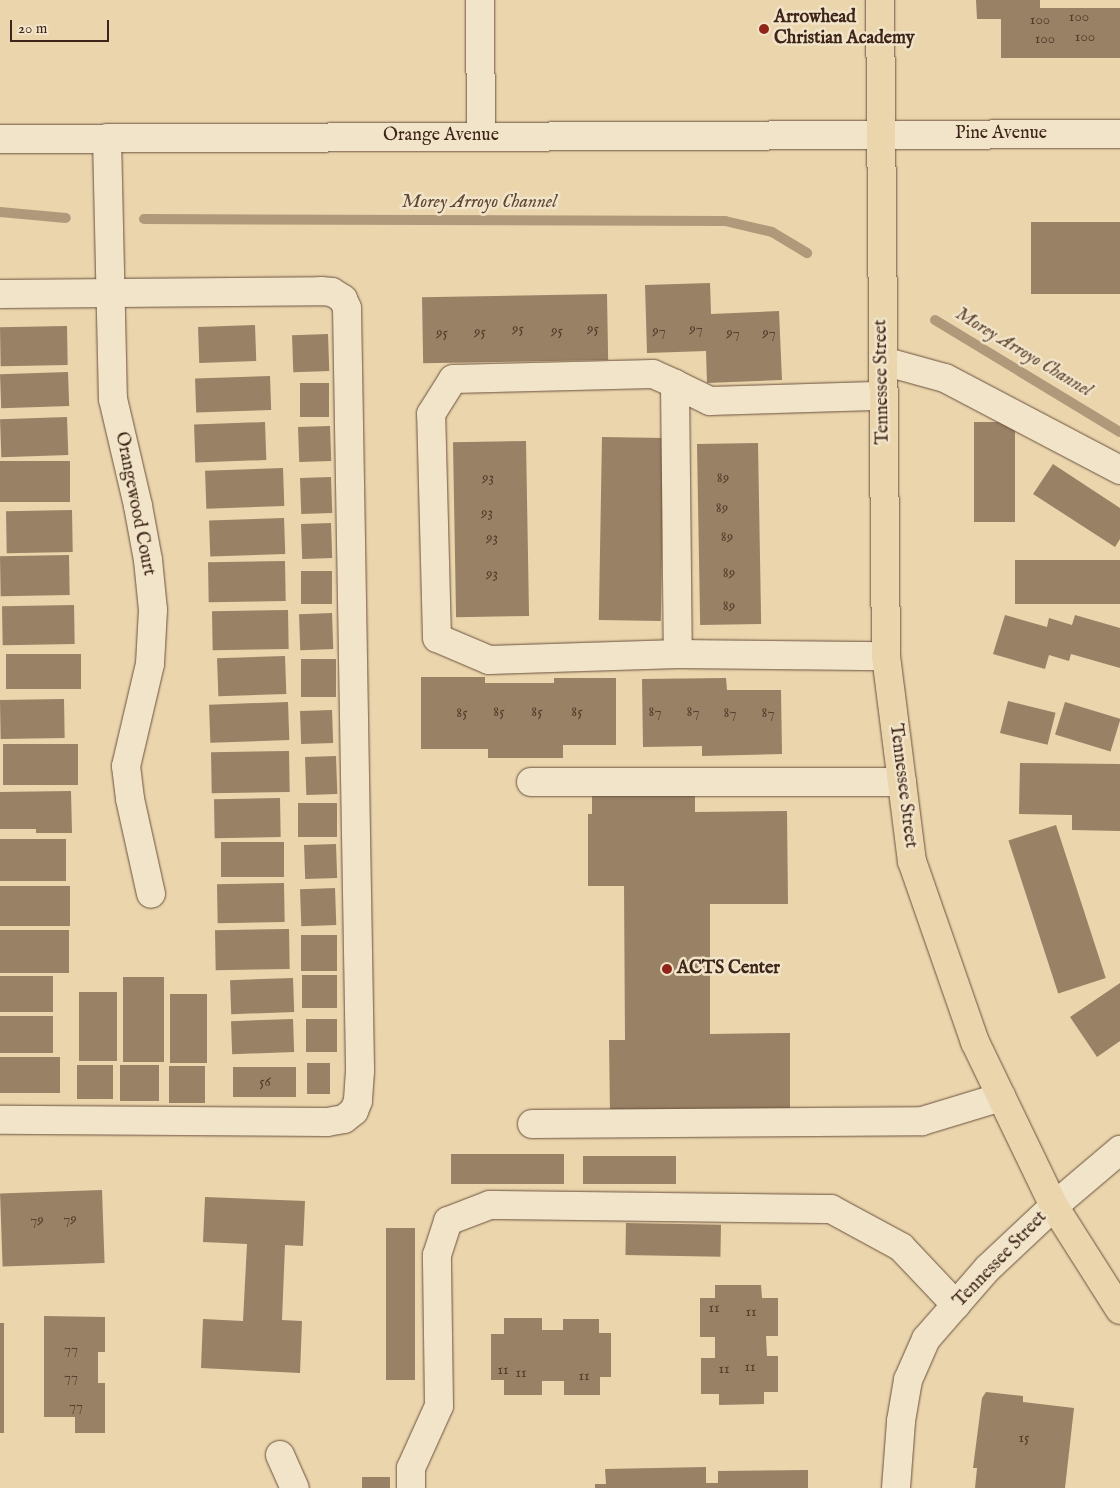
<!DOCTYPE html>
<html>
<head>
<meta charset="utf-8">
<style>
  body { margin:0 }
  #map { position:relative; width:1120px; height:1488px; overflow:hidden; background:#ead5ac; font-family:"IM FELL English",serif }
  div>[style] { position:absolute }
  .stream>* { height:10px; margin:-5px; padding:0 5px; transform-origin:5px; border-radius:5px; background:#b0997a }
  .building>* { inset:0; background:#988165; transform-origin:0 0 }
  .roads { filter:drop-shadow(0 0 1px #6a513e) drop-shadow(0 0 1px #6a513e) }
  .minor>* { height:28px; margin:-14px; padding:0 14px; transform-origin:14px; border-radius:14px; background:#f1e4c9 }
  .major>* { height:28px; margin:-14px; padding:0 14px; transform-origin:14px; border-radius:14px; background:#ead5ac }
  .dots>* { width:14px; height:14px; translate:-50% -50%; box-sizing:border-box; border:2px solid #f1e4c9; border-radius:50% }
  span { translate:-50% -50%; white-space:nowrap; text-align:center; line-height:1.15; -webkit-text-stroke:5px #f1e4c9; paint-order:stroke }
  .number-label { font-size:15px; color:#553c2c }
  .number-label span { -webkit-text-stroke-width:0 }
  .poi-label { font-size:18px; color:#3f2519; font-weight:700 }
  .left { translate:0 -50%; text-align:left }
  .street-label { font-size:18px; color:#3f2519 }
  .water-label { font-size:19px; color:#614836; font-style:italic }
  .scale { position:absolute; left:10px; top:20px; width:99px; height:22px; box-sizing:border-box; border:2px solid #3f2519; border-top:0; padding-left:6px; font-size:15px; line-height:18px; white-space:nowrap; color:#3f2519; -webkit-text-stroke:4px #f1e4c9; paint-order:stroke }
</style>
</head>
<body>
<div id="map">
  <div class="stream">
    <i style="left:0;top:212px;width:66px;rotate:5.2deg"></i>
    <i style="left:144px;top:219px;width:581px;rotate:0.2deg"></i>
    <i style="left:725px;top:221px;width:48px;rotate:13.2deg"></i>
    <i style="left:772px;top:232px;width:41px;rotate:31deg"></i>
    <i style="left:935px;top:320px;width:216px;rotate:31.2deg"></i>
  </div>
  <div class="building">
    <i style="clip-path:polygon(976px 0,1040px 0,1040px 8px,1120px 8px,1120px 58px,1001px 58px,1001px 19px,977px 19px)"></i>
    <i style="left:1031px;top:222px;width:89px;height:72px"></i>
    <i style="clip-path:polygon(710px 283px,711px 314px,779px 311px,782px 380px,707px 383px,706px 351px,647px 353px,645px 285px)"></i>
    <i style="left:607px;top:294px;width:66px;height:185px;rotate:89deg"></i>
    <i style="left:255px;top:325px;width:36px;height:57px;rotate:88deg"></i>
    <i style="left:67px;top:326px;width:39px;height:67px;rotate:89deg"></i>
    <i style="left:328px;top:334px;width:37px;height:36px;rotate:88deg"></i>
    <i style="left:68px;top:372px;width:34px;height:68px;rotate:88deg"></i>
    <i style="left:270px;top:376px;width:34px;height:75px;rotate:88deg"></i>
    <i style="left:300px;top:383px;width:29px;height:34px"></i>
    <i style="left:67px;top:417px;width:38px;height:67px;rotate:88deg"></i>
    <i style="left:265px;top:422px;width:38px;height:71px;rotate:88deg"></i>
    <i style="left:974px;top:422px;width:41px;height:100px"></i>
    <i style="left:330px;top:426px;width:35px;height:32px;rotate:88deg"></i>
    <i style="left:602px;top:437px;width:62px;height:183px;rotate:1deg"></i>
    <i style="left:526px;top:441px;width:175px;height:73px;rotate:89deg"></i>
    <i style="left:758px;top:443px;width:181px;height:61px;rotate:89deg"></i>
    <i style="left:70px;top:461px;width:41px;height:70px;rotate:90deg"></i>
    <i style="clip-path:polygon(1053px 464px,1120px 508px,1120px 539px,1115px 547px,1033px 494px)"></i>
    <i style="left:283px;top:468px;width:38px;height:78px;rotate:88deg"></i>
    <i style="left:331px;top:477px;width:36px;height:31px;rotate:88deg"></i>
    <i style="left:72px;top:510px;width:42px;height:66px;rotate:89deg"></i>
    <i style="left:284px;top:518px;width:36px;height:75px;rotate:88deg"></i>
    <i style="left:331px;top:523px;width:35px;height:30px;rotate:88deg"></i>
    <i style="left:69px;top:555px;width:40px;height:69px;rotate:89deg"></i>
    <i style="left:1120px;top:560px;width:44px;height:105px;rotate:90deg"></i>
    <i style="left:285px;top:561px;width:40px;height:77px;rotate:89deg"></i>
    <i style="left:332px;top:571px;width:33px;height:31px;rotate:90deg"></i>
    <i style="left:74px;top:605px;width:39px;height:72px;rotate:89deg"></i>
    <i style="left:288px;top:610px;width:39px;height:76px;rotate:89deg"></i>
    <i style="left:332px;top:613px;width:36px;height:33px;rotate:88deg"></i>
    <i style="clip-path:polygon(1005px 615px,1047px 627px,1049px 618px,1072px 625px,1075px 615px,1120px 628px,1120px 668px,1071px 654px,1069px 661px,1049px 655px,1045px 669px,993px 654px)"></i>
    <i style="left:81px;top:654px;width:35px;height:75px;rotate:90deg"></i>
    <i style="left:285px;top:656px;width:38px;height:68px;rotate:88deg"></i>
    <i style="left:301px;top:659px;width:35px;height:38px"></i>
    <i style="clip-path:polygon(421px 677px,485px 677px,485px 683px,554px 683px,554px 678px,616px 678px,616px 745px,563px 745px,563px 758px,488px 758px,488px 749px,421px 749px)"></i>
    <i style="clip-path:polygon(726px 678px,727px 690px,781px 690px,782px 754px,702px 756px,702px 746px,643px 747px,642px 679px)"></i>
    <i style="left:64px;top:699px;width:39px;height:64px;rotate:89deg"></i>
    <i style="left:1008px;top:701px;width:49px;height:33px;rotate:14deg"></i>
    <i style="left:288px;top:702px;width:38px;height:79px;rotate:88deg"></i>
    <i style="left:1065px;top:702px;width:58px;height:34px;rotate:17deg"></i>
    <i style="left:332px;top:710px;width:33px;height:32px;rotate:88deg"></i>
    <i style="left:3px;top:744px;width:75px;height:41px"></i>
    <i style="left:289px;top:751px;width:41px;height:78px;rotate:89deg"></i>
    <i style="left:336px;top:756px;width:38px;height:31px;rotate:88deg"></i>
    <i style="clip-path:polygon(1020px 763px,1120px 764px,1120px 831px,1072px 830px,1072px 815px,1019px 814px)"></i>
    <i style="clip-path:polygon(71px 791px,72px 833px,36px 833px,36px 829px,0 829px,0 792px)"></i>
    <i style="clip-path:polygon(695px 794px,695px 812px,787px 811px,788px 904px,710px 904px,710px 1034px,790px 1033px,790px 1113px,610px 1115px,609px 1040px,625px 1040px,624px 886px,588px 886px,588px 814px,592px 814px,592px 795px)"></i>
    <i style="left:280px;top:798px;width:39px;height:66px;rotate:89deg"></i>
    <i style="left:337px;top:803px;width:34px;height:39px;rotate:90deg"></i>
    <i style="left:1056px;top:825px;width:161px;height:50px;rotate:72deg"></i>
    <i style="left:66px;top:839px;width:42px;height:66px;rotate:90deg"></i>
    <i style="left:284px;top:842px;width:35px;height:63px;rotate:90deg"></i>
    <i style="left:336px;top:844px;width:34px;height:32px;rotate:88deg"></i>
    <i style="left:284px;top:883px;width:39px;height:67px;rotate:89deg"></i>
    <i style="left:0;top:886px;width:70px;height:40px"></i>
    <i style="left:335px;top:888px;width:37px;height:35px;rotate:88deg"></i>
    <i style="left:289px;top:929px;width:40px;height:74px;rotate:89deg"></i>
    <i style="left:0;top:930px;width:69px;height:43px"></i>
    <i style="left:301px;top:935px;width:36px;height:36px"></i>
    <i style="left:337px;top:975px;width:33px;height:35px;rotate:90deg"></i>
    <i style="left:0;top:976px;width:53px;height:36px"></i>
    <i style="left:123px;top:977px;width:41px;height:85px"></i>
    <i style="left:293px;top:978px;width:34px;height:63px;rotate:88deg"></i>
    <i style="clip-path:polygon(1120px 983px,1120px 1041px,1097px 1057px,1070px 1017px)"></i>
    <i style="left:117px;top:992px;width:69px;height:38px;rotate:90deg"></i>
    <i style="left:170px;top:994px;width:37px;height:69px"></i>
    <i style="left:0;top:1016px;width:53px;height:37px"></i>
    <i style="left:293px;top:1019px;width:33px;height:62px;rotate:88deg"></i>
    <i style="left:337px;top:1019px;width:33px;height:31px;rotate:90deg"></i>
    <i style="left:0;top:1057px;width:60px;height:36px"></i>
    <i style="left:307px;top:1063px;width:23px;height:31px"></i>
    <i style="left:77px;top:1065px;width:36px;height:34px"></i>
    <i style="left:120px;top:1065px;width:39px;height:36px"></i>
    <i style="left:169px;top:1066px;width:36px;height:37px"></i>
    <i style="left:233px;top:1067px;width:63px;height:30px"></i>
    <i style="left:451px;top:1154px;width:113px;height:30px"></i>
    <i style="left:583px;top:1156px;width:93px;height:28px"></i>
    <i style="left:102px;top:1190px;width:73px;height:102px;rotate:88deg"></i>
    <i style="clip-path:polygon(205px 1197px,305px 1201px,303px 1246px,285px 1245px,282px 1320px,302px 1321px,300px 1373px,201px 1368px,203px 1319px,243px 1321px,247px 1244px,203px 1242px)"></i>
    <i style="left:626px;top:1223px;width:95px;height:32px;rotate:1deg"></i>
    <i style="left:415px;top:1228px;width:152px;height:29px;rotate:90deg"></i>
    <i style="clip-path:polygon(715px 1285px,761px 1285px,762px 1298px,778px 1298px,778px 1336px,766px 1336px,767px 1356px,778px 1356px,778px 1392px,764px 1392px,764px 1404px,719px 1405px,719px 1394px,701px 1394px,701px 1358px,715px 1358px,715px 1337px,700px 1337px,700px 1298px,715px 1298px)"></i>
    <i style="clip-path:polygon(44px 1316px,105px 1317px,105px 1352px,98px 1352px,98px 1383px,105px 1383px,105px 1433px,75px 1433px,75px 1417px,44px 1417px)"></i>
    <i style="clip-path:polygon(504px 1318px,542px 1318px,542px 1330px,563px 1330px,563px 1319px,599px 1319px,599px 1333px,611px 1333px,611px 1377px,600px 1377px,600px 1395px,564px 1395px,564px 1381px,542px 1381px,542px 1395px,504px 1395px,504px 1380px,491px 1380px,491px 1334px,504px 1334px)"></i>
    <i style="left:0;top:1323px;width:4px;height:110px"></i>
    <i style="clip-path:polygon(986px 1392px,1023px 1396px,1023px 1402px,1074px 1408px,1065px 1488px,975px 1488px,977px 1468px,973px 1468px,982px 1398px)"></i>
    <i style="clip-path:polygon(706px 1467px,706px 1483px,718px 1483px,718px 1471px,808px 1470px,808px 1488px,595px 1488px,595px 1484px,606px 1484px,605px 1469px)"></i>
    <i style="left:362px;top:1477px;width:28px;height:11px"></i>
  </div>
  <div class="roads">
    <div class="minor">
      <i style="left:480px;top:0;width:136px;rotate:89.6deg"></i>
      <i style="left:107px;top:138px;width:261px;rotate:88.7deg"></i>
      <i style="left:113px;top:399px;width:110px;rotate:76.8deg"></i>
      <i style="left:138px;top:506px;width:55px;rotate:79.5deg"></i>
      <i style="left:148px;top:560px;width:50px;rotate:84.3deg"></i>
      <i style="left:153px;top:610px;width:54px;rotate:93.2deg"></i>
      <i style="left:150px;top:664px;width:105px;rotate:103.2deg"></i>
      <i style="left:126px;top:766px;width:33px;rotate:83deg"></i>
      <i style="left:130px;top:799px;width:97px;rotate:77.5deg"></i>
      <i style="left:0;top:139px;width:1120px;rotate:-0.26deg"></i>
      <i style="left:0;top:294px;width:321px;rotate:-0.5deg"></i>
      <i style="left:321px;top:291px;width:11px;rotate:5deg"></i>
      <i style="left:332px;top:292px;width:13px;rotate:32deg"></i>
      <i style="left:343px;top:299px;width:10px;rotate:66deg"></i>
      <i style="left:347px;top:308px;width:763px;rotate:89.02deg"></i>
      <i style="left:360px;top:1071px;width:30px;rotate:94deg"></i>
      <i style="left:358px;top:1101px;width:11px;rotate:112deg"></i>
      <i style="left:354px;top:1111px;width:13px;rotate:141deg"></i>
      <i style="left:344px;top:1119px;width:17px;rotate:170deg"></i>
      <i style="left:327px;top:1122px;width:327px;rotate:-179.6deg"></i>
      <i style="left:883px;top:361px;width:64px;rotate:15.3deg"></i>
      <i style="left:945px;top:378px;width:198px;rotate:27.7deg"></i>
      <i style="left:675px;top:384px;width:270px;rotate:89.4deg"></i>
      <i style="left:678px;top:654px;width:189px;rotate:178.2deg"></i>
      <i style="left:489px;top:660px;width:56px;rotate:-157.1deg"></i>
      <i style="left:437px;top:638px;width:224px;rotate:-91.5deg"></i>
      <i style="left:431px;top:414px;width:41px;rotate:-57.8deg"></i>
      <i style="left:453px;top:379px;width:200px;rotate:-1.4deg"></i>
      <i style="left:653px;top:374px;width:24px;rotate:24deg"></i>
      <i style="left:675px;top:384px;width:39px;rotate:26deg"></i>
      <i style="left:710px;top:401px;width:173px;rotate:-1.7deg"></i>
      <i style="left:678px;top:654px;width:208px;rotate:0.6deg"></i>
      <i style="left:531px;top:782px;width:371px"></i>
      <i style="left:532px;top:1124px;width:390px;rotate:-0.4deg"></i>
      <i style="left:922px;top:1121px;width:83px;rotate:-16.9deg"></i>
      <i style="left:280px;top:1455px;width:36px;rotate:66deg"></i>
      <i style="left:411px;top:1488px;width:20px;rotate:-90deg"></i>
      <i style="left:411px;top:1468px;width:68px;rotate:-65.7deg"></i>
      <i style="left:439px;top:1406px;width:151px;rotate:-90.8deg"></i>
      <i style="left:437px;top:1255px;width:36px;rotate:-72deg"></i>
      <i style="left:448px;top:1221px;width:45px;rotate:-20.9deg"></i>
      <i style="left:490px;top:1205px;width:341px;rotate:0.7deg"></i>
      <i style="left:831px;top:1209px;width:80px;rotate:28.5deg"></i>
      <i style="left:901px;top:1247px;width:80px;rotate:46.5deg"></i>
      <i style="left:896px;top:1488px;width:67px;rotate:-85.7deg"></i>
      <i style="left:901px;top:1421px;width:42px;rotate:-80.3deg"></i>
      <i style="left:908px;top:1380px;width:45px;rotate:-66.3deg"></i>
      <i style="left:926px;top:1339px;width:94px;rotate:-48.9deg"></i>
      <i style="left:988px;top:1268px;width:91px;rotate:-43.2deg"></i>
      <i style="left:1054px;top:1206px;width:87px;rotate:-40.3deg"></i>
    </div>
    <div class="major">
      <i style="left:880px;top:0;width:656px;rotate:89.48deg"></i>
      <i style="left:886px;top:656px;width:207px;rotate:82.8deg"></i>
      <i style="left:912px;top:861px;width:192px;rotate:70.8deg"></i>
      <i style="left:975px;top:1042px;width:182px;rotate:64.3deg"></i>
      <i style="left:1054px;top:1206px;width:123px;rotate:57.6deg"></i>
    </div>
  </div>
  <div class="dots">
    <i style="left:764px;top:29px;background:#8f2418"></i>
    <i style="left:667px;top:969px;background:#8f2418"></i>
  </div>
  <div class="number-label">
    <span style="left:1079px;top:17px">100</span>
    <span style="left:1040px;top:20px">100</span>
    <span style="left:1085px;top:37px">100</span>
    <span style="left:1045px;top:39px">100</span>
    <span style="left:518px;top:329px">95</span>
    <span style="left:593px;top:329px">95</span>
    <span style="left:696px;top:329px">97</span>
    <span style="left:557px;top:331px">95</span>
    <span style="left:659px;top:331px">97</span>
    <span style="left:480px;top:332px">95</span>
    <span style="left:442px;top:333px">95</span>
    <span style="left:733px;top:333px">97</span>
    <span style="left:769px;top:333px">97</span>
    <span style="left:488px;top:478px">93</span>
    <span style="left:723px;top:478px">89</span>
    <span style="left:722px;top:508px">89</span>
    <span style="left:487px;top:513px">93</span>
    <span style="left:727px;top:537px">89</span>
    <span style="left:492px;top:538px">93</span>
    <span style="left:729px;top:573px">89</span>
    <span style="left:492px;top:574px">93</span>
    <span style="left:729px;top:606px">89</span>
    <span style="left:499px;top:712px">85</span>
    <span style="left:537px;top:712px">85</span>
    <span style="left:577px;top:712px">85</span>
    <span style="left:655px;top:712px">87</span>
    <span style="left:693px;top:712px">87</span>
    <span style="left:462px;top:713px">85</span>
    <span style="left:730px;top:713px">87</span>
    <span style="left:768px;top:713px">87</span>
    <span style="left:265px;top:1082px">56</span>
    <span style="left:70px;top:1219px">79</span>
    <span style="left:37px;top:1220px">79</span>
    <span style="left:714px;top:1308px">11</span>
    <span style="left:751px;top:1312px">11</span>
    <span style="left:71px;top:1349px">77</span>
    <span style="left:750px;top:1367px">11</span>
    <span style="left:724px;top:1369px">11</span>
    <span style="left:503px;top:1370px">11</span>
    <span style="left:521px;top:1373px">11</span>
    <span style="left:584px;top:1376px">11</span>
    <span style="left:71px;top:1377px">77</span>
    <span style="left:76px;top:1406px">77</span>
    <span style="left:1024px;top:1438px">15</span>
  </div>
  <div class="poi-label">
    <span class="left" style="left:774px;top:29px">Arrowhead<br>Christian Academy</span>
    <span class="left" style="left:677px;top:969px">ACTS Center</span>
  </div>
  <div class="street-label">
    <span style="left:1001px;top:134px">Pine Avenue</span>
    <span style="left:441px;top:136px">Orange Avenue</span>
    <span style="left:883px;top:382px;rotate:-91deg">Tennessee Street</span>
    <span style="left:134px;top:504px;rotate:79deg">Orangewood Court</span>
    <span style="left:902px;top:786px;rotate:83deg">Tennessee Street</span>
    <span style="left:1001px;top:1260px;rotate:-46deg">Tennessee Street</span>
  </div>
  <div class="water-label">
    <span style="left:479px;top:203px">Morey Arroyo Channel</span>
    <span style="left:1023px;top:353px;rotate:31deg">Morey Arroyo Channel</span>
  </div>
  <div class="scale">20 m</div>
</div>
</body>
</html>
